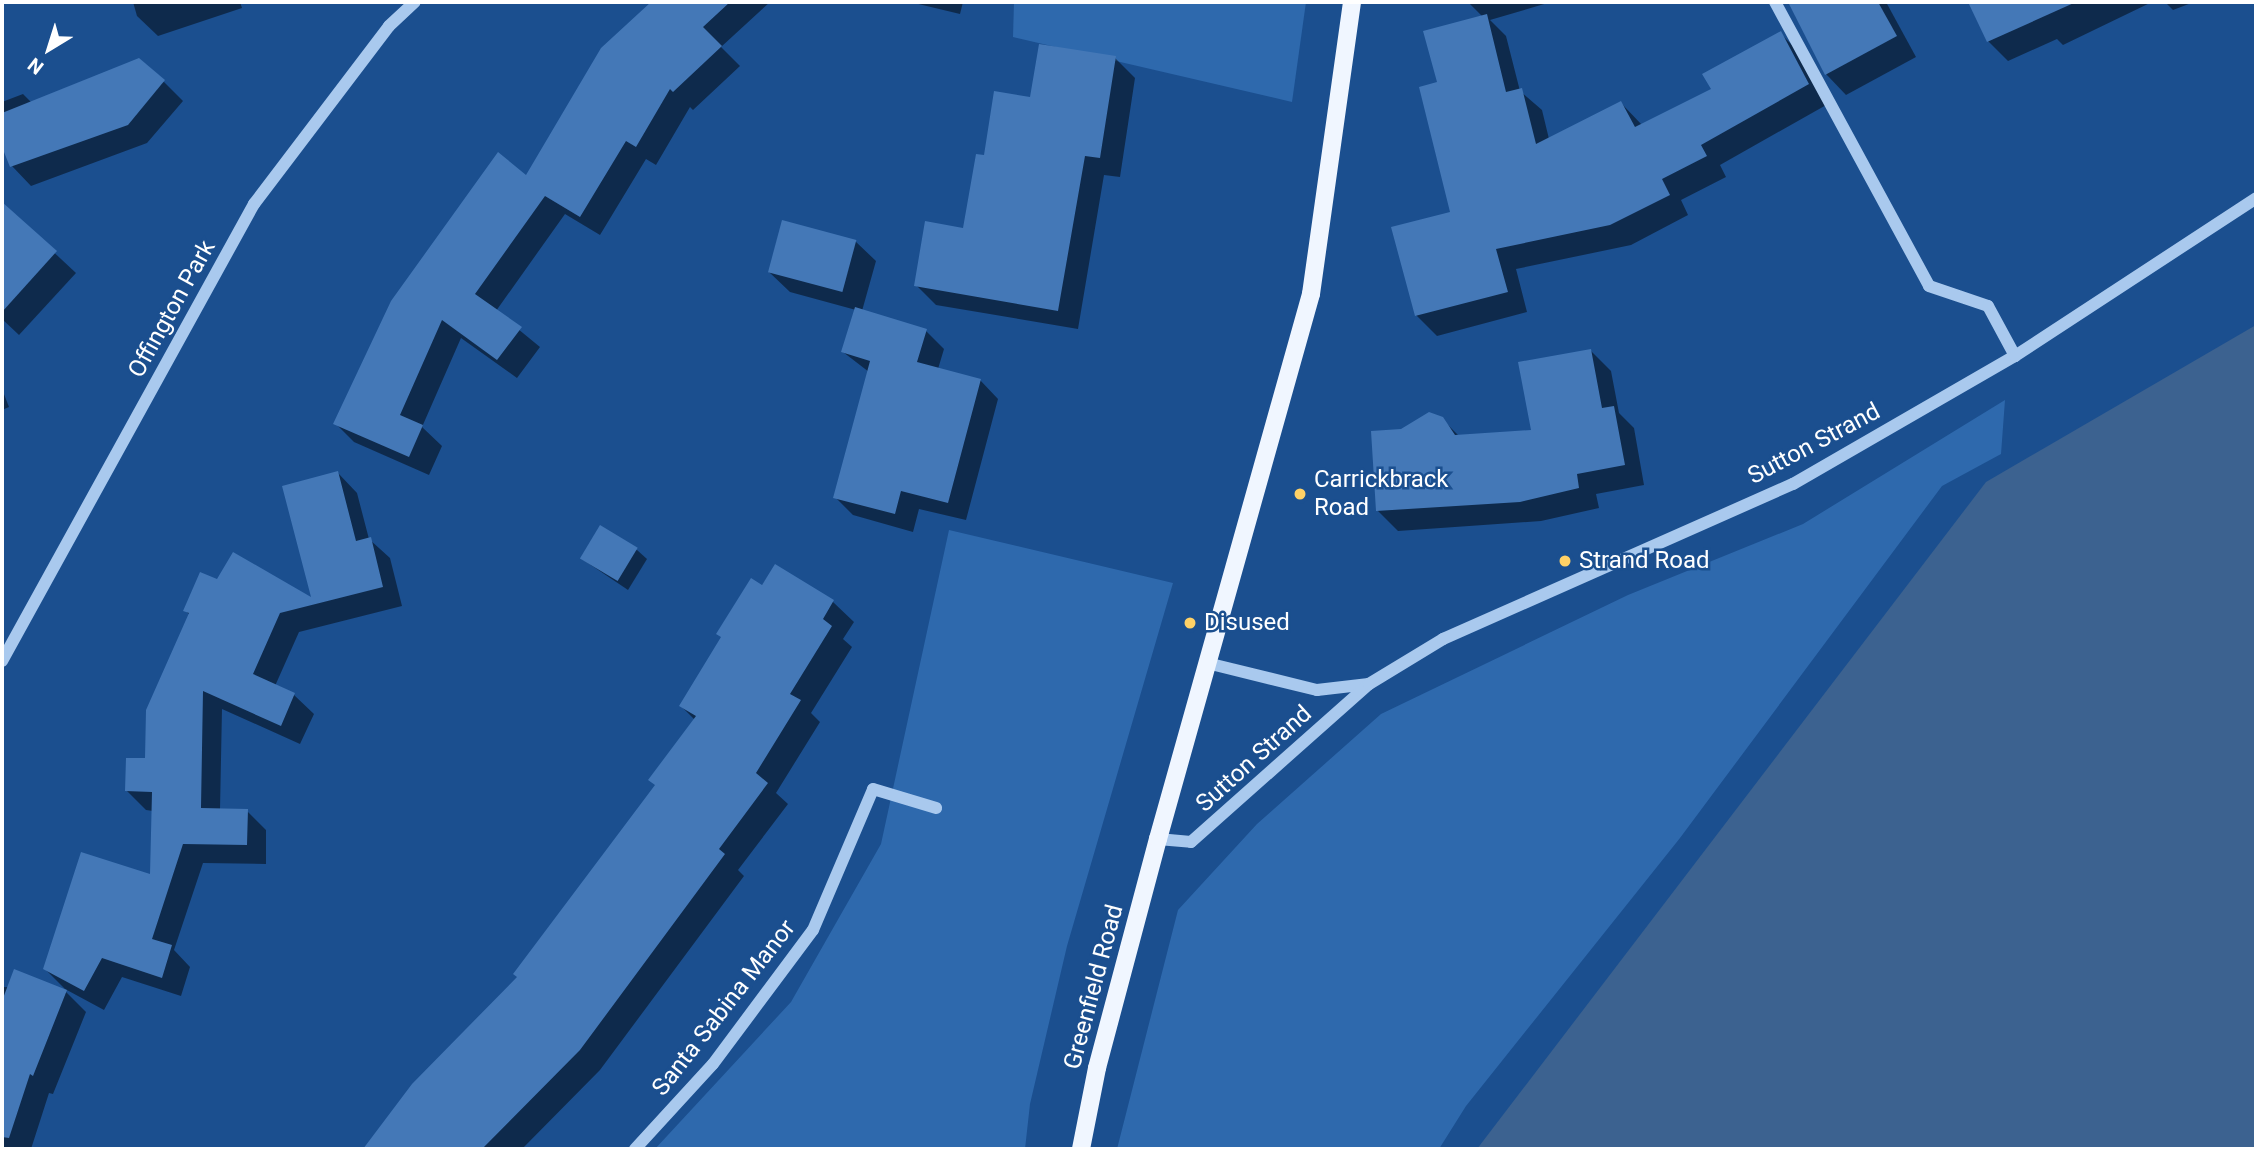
<!DOCTYPE html>
<html>
<head>
<meta charset="utf-8">
<style>
  body { margin:0 }
  #map { position:relative; width:2258px; height:1151px; overflow:hidden; background:#1b4f8f; font-family:Roboto,sans-serif }
  div>[style] { position:absolute }
  .green>* { inset:0; background:#2e69ad }
  .water>* { inset:0; background:#3c6290 }
  .shadow>* { inset:0; background:#0007 }
  .building>* { inset:0; background:#4478b7; transform-origin:0 0 }
  .minor>* { height:12px; margin:-6px; padding:0 6px; transform-origin:6px; border-radius:6px; background:#a9c9ee }
  .major>* { height:18px; margin:-9px; padding:0 9px; transform-origin:9px; border-radius:9px; background:#f0f6ff }
  .dots>* { width:19px; height:19px; translate:-50% -50%; box-sizing:border-box; border:4px solid #1b4f8f; border-radius:50% }
  span { translate:-50% -50%; white-space:nowrap; text-align:center; line-height:1.15; -webkit-text-stroke:5px #1b4f8f; paint-order:stroke }
  .street-label { font-size:24px; color:#fff }
  .poi-label { font-size:24px; color:#fff }
  .left { translate:0 -50%; text-align:left }
  .frame { position:absolute; inset:0; border:4px solid #fff; pointer-events:none }
  .north { position:absolute; left:14px; top:14px; width:70px; height:70px; -webkit-text-stroke:5px #1b4f8f; paint-order:stroke; rotate:218deg; font-size:19px; font-weight:700; line-height:28px; text-align:center; color:#fff }
  .north::after { content:''; display:block; margin:auto; width:24px; height:32px; background:#fff; clip-path:polygon(50% 0,100% 100%,50% 72%,0 100%) }
</style>
</head>
<body>
<div id="map">
  <div class="green">
    <i style="clip-path:polygon(1014px 2px,1306px 2px,1292px 102px,1013px 37px)"></i>
    <i style="clip-path:polygon(2005px 400px,2001px 454px,1942px 486px,1680px 838px,1466px 1106px,1439px 1149px,1117px 1149px,1178px 910px,1257px 824px,1381px 714px,1628px 595px,1803px 524px)"></i>
    <i style="clip-path:polygon(949px 530px,1173px 583px,1067px 946px,1030px 1104px,1025px 1149px,655px 1149px,791px 1002px,881px 844px)"></i>
  </div>
  <div class="water">
    <i style="clip-path:polygon(2256px 325px,2256px 1149px,1477px 1149px,1986px 482px)"></i>
  </div>
  <div class="shadow">
    <i style="clip-path:polygon(133px 2px,240px 2px,242px 8px,158px 36px,137px 16px)"></i>
    <i style="clip-path:polygon(654px 2px,770px 2px,721px 47px,740px 66px,693px 110px,690px 107px,656px 165px,646px 159px,600px 235px,565px 214px,496px 311px,540px 347px,517px 378px,461px 338px,422px 427px,442px 446px,429px 475px,354px 442px,335px 423px,526px 178px,603px 50px)"></i>
    <i style="clip-path:polygon(910px 2px,963px 2px,960px 14px)"></i>
    <i style="clip-path:polygon(1468px 2px,1551px 2px,1490px 20px,1506px 36px,1520px 91px,1542px 110px,1549px 139px,1621px 103px,1642px 125px,1713px 90px,1780px 33px,1800px 53px,1828px 104px,1720px 165px,1726px 177px,1681px 200px,1688px 215px,1631px 245px,1516px 269px,1527px 312px,1437px 336px,1416px 315px,1452px 213px,1439px 84px,1483px 17px)"></i>
    <i style="clip-path:polygon(1790px 2px,1886px 2px,1916px 57px,1846px 95px,1826px 74px)"></i>
    <i style="clip-path:polygon(1970px 2px,2152px 2px,2063px 45px,2057px 39px,2008px 61px,1988px 41px)"></i>
    <i style="clip-path:polygon(2165px 2px,2194px 2px,2173px 10px)"></i>
    <i style="clip-path:polygon(1115px 58px,1135px 78px,1120px 177px,1104px 175px,1078px 329px,936px 305px,916px 285px,965px 230px,985px 157px,1032px 99px)"></i>
    <i style="clip-path:polygon(164px 82px,183px 101px,147px 143px,31px 186px,12px 166px,2px 142px,2px 102px,23px 94px,32px 103px)"></i>
    <i style="clip-path:polygon(16px 217px,76px 273px,19px 335px,2px 319px,2px 232px)"></i>
    <i style="clip-path:polygon(855px 241px,876px 261px,862px 311px,926px 331px,944px 349px,938px 369px,980px 380px,998px 399px,966px 520px,919px 509px,913px 532px,853px 515px,835px 497px,869px 372px,843px 352px,856px 310px,790px 292px,769px 272px)"></i>
    <i style="clip-path:polygon(1591px 351px,1611px 371px,1619px 413px,1634px 428px,1644px 485px,1596px 494px,1599px 508px,1541px 521px,1398px 531px,1378px 511px,1401px 431px,1442px 419px,1460px 437px,1533px 432px)"></i>
    <i style="clip-path:polygon(2px 389px,9px 407px,2px 410px)"></i>
    <i style="clip-path:polygon(338px 473px,357px 493px,369px 539px,390px 558px,402px 606px,299px 632px,275px 686px,294px 695px,314px 714px,300px 744px,222px 709px,220px 810px,247px 811px,266px 830px,266px 864px,203px 863px,174px 950px,190px 967px,181px 996px,122px 977px,104px 1010px,65px 989px,45px 969px,152px 877px,153px 811px,146px 810px,127px 791px,147px 760px,190px 615px,185px 610px,218px 581px,314px 601px)"></i>
    <i style="clip-path:polygon(637px 550px,647px 559px,628px 590px,582px 559px)"></i>
    <i style="clip-path:polygon(775px 566px,833px 602px,854px 622px,843px 639px,852px 647px,811px 713px,820px 722px,776px 793px,788px 804px,738px 870px,744px 876px,600px 1070px,522px 1149px,365px 1149px,414px 1085px,519px 977px,657px 786px,695px 720px,681px 706px)"></i>
    <i style="clip-path:polygon(4px 987px,66px 992px,86px 1012px,53px 1094px,49px 1093px,31px 1149px,2px 1149px)"></i>
  </div>
  <div class="building">
    <i style="clip-path:polygon(651px 2px,730px 2px,703px 27px,722px 46px,673px 92px,670px 89px,636px 147px,626px 141px,580px 217px,545px 196px,475px 294px,522px 327px,497px 360px,442px 320px,400px 415px,423px 425px,409px 457px,333px 424px,391px 301px,498px 152px,526px 175px,601px 48px)"></i>
    <i style="clip-path:polygon(1788px 2px,1878px 2px,1897px 36px,1825px 75px)"></i>
    <i style="clip-path:polygon(1968px 2px,2076px 2px,1987px 42px)"></i>
    <i style="clip-path:polygon(1487px 14px,1506px 92px,1522px 88px,1536px 144px,1621px 101px,1635px 127px,1711px 89px,1702px 74px,1781px 31px,1809px 84px,1701px 145px,1707px 156px,1662px 179px,1670px 195px,1610px 225px,1496px 249px,1508px 292px,1415px 316px,1391px 227px,1450px 212px,1419px 87px,1437px 82px,1423px 31px)"></i>
    <i style="clip-path:polygon(1039px 44px,1116px 56px,1100px 158px,1085px 156px,1058px 311px,914px 286px,925px 221px,963px 228px,976px 154px,984px 155px,994px 91px,1030px 97px)"></i>
    <i style="clip-path:polygon(139px 58px,165px 80px,128px 125px,10px 167px,2px 147px,2px 113px)"></i>
    <i style="clip-path:polygon(2px 202px,57px 251px,2px 312px)"></i>
    <i style="left:782px;top:220px;width:77px;height:54px;rotate:15deg"></i>
    <i style="clip-path:polygon(855px 307px,927px 329px,917px 362px,981px 379px,948px 503px,901px 491px,895px 514px,833px 498px,870px 361px,841px 352px)"></i>
    <i style="clip-path:polygon(1591px 349px,1602px 408px,1614px 406px,1625px 465px,1577px 474px,1579px 488px,1520px 502px,1376px 511px,1371px 431px,1401px 429px,1429px 412px,1443px 417px,1455px 435px,1531px 430px,1518px 362px)"></i>
    <i style="clip-path:polygon(338px 471px,356px 541px,371px 537px,383px 587px,280px 613px,253px 674px,295px 693px,281px 726px,203px 691px,201px 808px,248px 809px,247px 845px,183px 844px,152px 939px,172px 945px,162px 978px,102px 958px,84px 991px,43px 969px,81px 852px,150px 874px,152px 792px,125px 791px,126px 758px,145px 758px,146px 710px,189px 613px,183px 611px,200px 572px,217px 579px,233px 552px,311px 597px,282px 486px)"></i>
    <i style="left:600px;top:525px;width:44px;height:39px;rotate:31deg"></i>
    <i style="clip-path:polygon(775px 564px,834px 600px,823px 619px,832px 626px,790px 694px,801px 700px,756px 773px,768px 783px,719px 849px,725px 854px,580px 1050px,482px 1149px,363px 1149px,412px 1084px,517px 977px,513px 974px,655px 785px,648px 780px,696px 716px,679px 706px,721px 637px,716px 634px,751px 578px,762px 585px)"></i>
    <i style="clip-path:polygon(14px 969px,67px 990px,33px 1076px,30px 1074px,9px 1138px,2px 1137px,2px 1001px)"></i>
  </div>
  <div class="minor">
    <i style="left:1775px;top:2px;width:323px;rotate:61.5deg"></i>
    <i style="left:1929px;top:286px;width:62px;rotate:18.7deg"></i>
    <i style="left:1988px;top:306px;width:57px;rotate:61.6deg"></i>
    <i style="left:2px;top:661px;width:522px;rotate:-61.13deg"></i>
    <i style="left:254px;top:204px;width:223px;rotate:-52.8deg"></i>
    <i style="left:389px;top:26px;width:35px;rotate:-43deg"></i>
    <i style="left:1211px;top:664px;width:109px;rotate:13.8deg"></i>
    <i style="left:1317px;top:690px;width:52px;rotate:-6.6deg"></i>
    <i style="left:1158px;top:839px;width:33px;rotate:5deg"></i>
    <i style="left:1191px;top:842px;width:238px;rotate:-41.6deg"></i>
    <i style="left:1369px;top:684px;width:87px;rotate:-31.3deg"></i>
    <i style="left:1443px;top:639px;width:383px;rotate:-23.9deg"></i>
    <i style="left:1793px;top:484px;width:256px;rotate:-30deg"></i>
    <i style="left:2015px;top:356px;width:288px;rotate:-33.2deg"></i>
    <i style="left:635px;top:1149px;width:115px;rotate:-47.5deg"></i>
    <i style="left:713px;top:1064px;width:167px;rotate:-53.3deg"></i>
    <i style="left:813px;top:930px;width:153px;rotate:-66.9deg"></i>
    <i style="left:873px;top:789px;width:66px;rotate:16.8deg"></i>
  </div>
  <div class="major">
    <i style="left:1081px;top:1149px;width:83px;rotate:-78.8deg"></i>
    <i style="left:1097px;top:1068px;width:237px;rotate:-75.1deg"></i>
    <i style="left:1158px;top:839px;width:566px;rotate:-74.32deg"></i>
    <i style="left:1311px;top:294px;width:295px;rotate:-82deg"></i>
  </div>
  <div class="dots">
    <i style="left:1300px;top:494px;background:#ffd166"></i>
    <i style="left:1565px;top:561px;background:#ffd166"></i>
    <i style="left:1190px;top:623px;background:#ffd166"></i>
  </div>
  <div class="street-label">
    <span style="left:172px;top:309px;rotate:-61deg">Offington Park</span>
    <span style="left:1814px;top:444px;rotate:-28deg">Sutton Strand</span>
    <span style="left:1254px;top:759px;rotate:-42deg">Sutton Strand</span>
    <span style="left:1094px;top:987px;rotate:-75deg">Greenfield Road</span>
    <span style="left:724px;top:1008px;rotate:-52deg">Santa Sabina Manor</span>
  </div>
  <div class="poi-label">
    <span class="left" style="left:1314px;top:494px">Carrickbrack<br>Road</span>
    <span class="left" style="left:1579px;top:561px">Strand Road</span>
    <span class="left" style="left:1204px;top:623px">Disused</span>
  </div>
  <div class="frame"></div>
  <div class="north">N</div>
</div>
</body>
</html>
